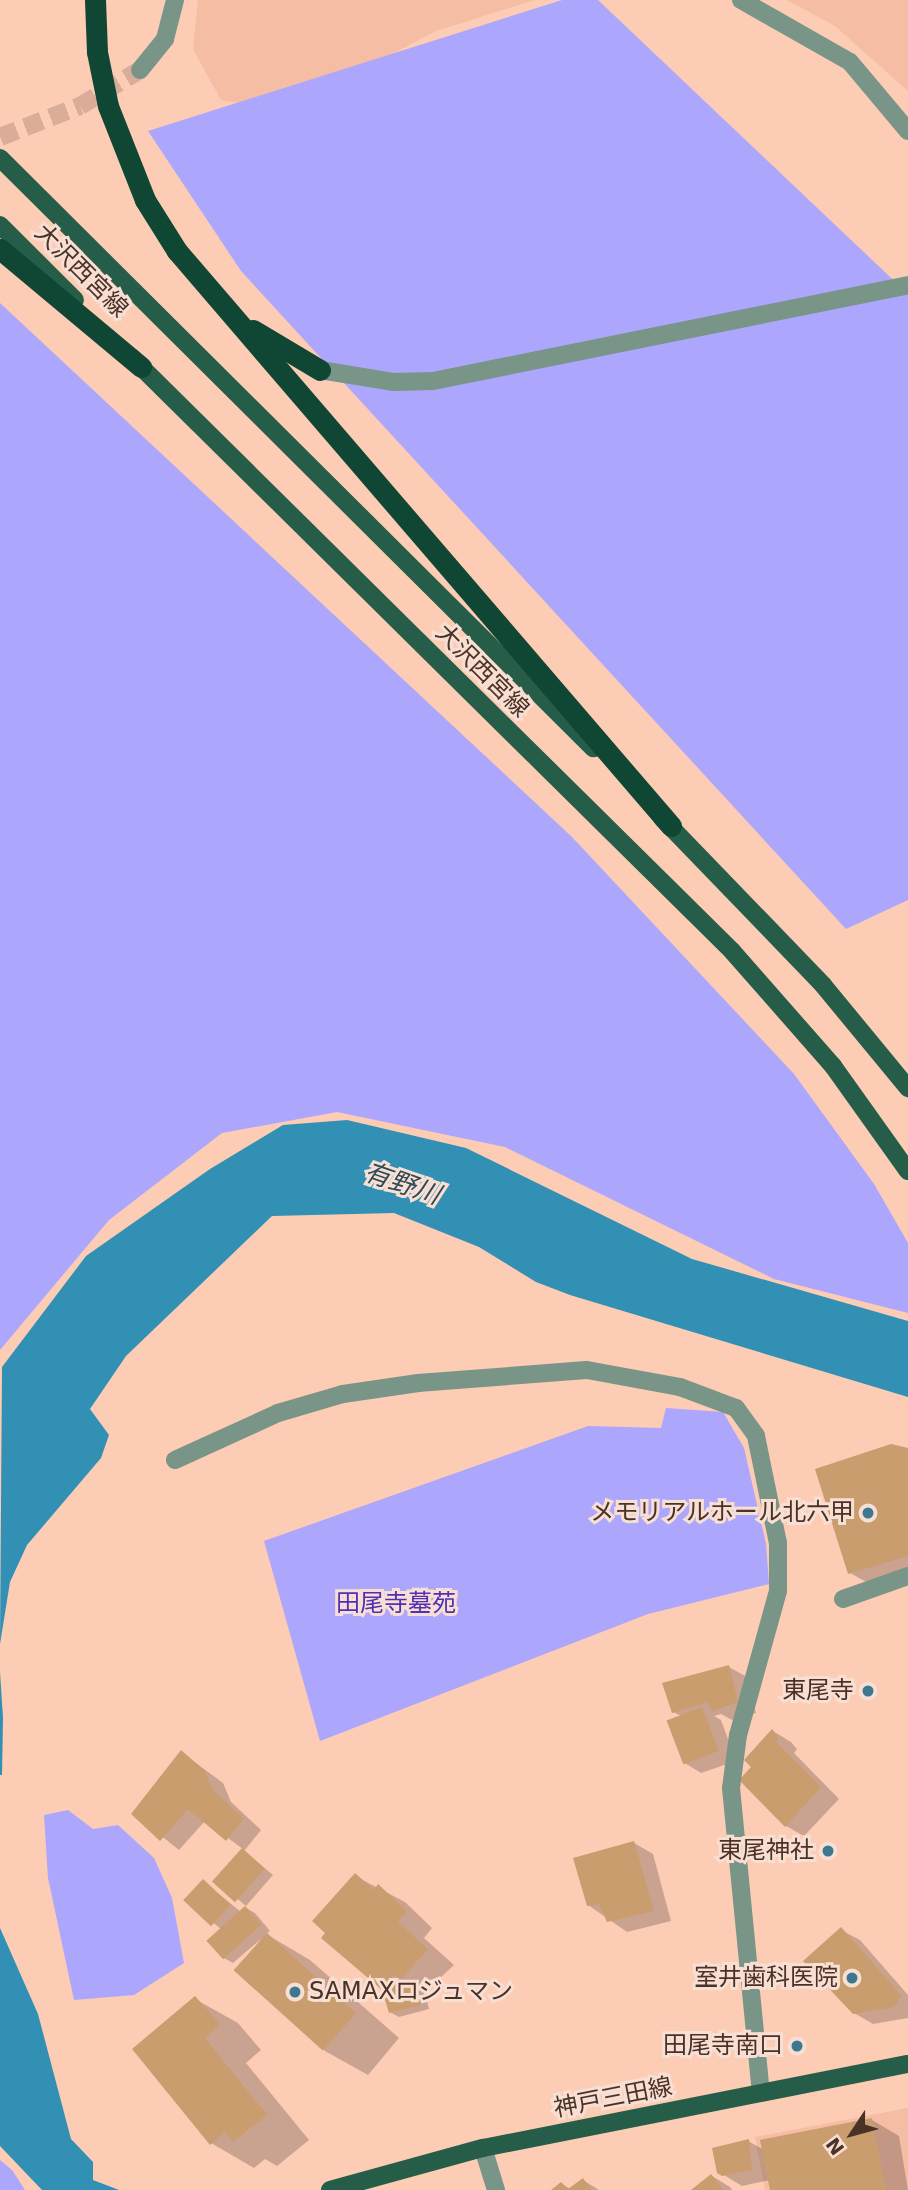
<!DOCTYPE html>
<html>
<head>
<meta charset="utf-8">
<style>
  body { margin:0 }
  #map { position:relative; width:908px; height:2190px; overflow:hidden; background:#fdccb4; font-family:"DejaVu Sans","Noto Sans JP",sans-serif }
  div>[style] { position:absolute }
  .built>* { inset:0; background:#f4bda4 }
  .green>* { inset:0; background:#aca6fc }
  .water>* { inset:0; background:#3190b3 }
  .shadow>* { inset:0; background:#0003 }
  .building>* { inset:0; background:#ca9d6f; transform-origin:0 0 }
  .minor-tunnel>* { height:18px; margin-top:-9px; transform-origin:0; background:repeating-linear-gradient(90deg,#d9ad98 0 18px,transparent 0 27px) }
  .minor>* { height:18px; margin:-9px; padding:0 9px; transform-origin:9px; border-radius:9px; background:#799588 }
  .major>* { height:18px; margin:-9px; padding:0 9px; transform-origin:9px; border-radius:9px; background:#255d48 }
  .highway>* { height:21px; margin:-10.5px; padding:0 10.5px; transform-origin:10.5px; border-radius:10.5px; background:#0f4634 }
  .dots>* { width:19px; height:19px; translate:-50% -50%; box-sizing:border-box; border:4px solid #f8dfd3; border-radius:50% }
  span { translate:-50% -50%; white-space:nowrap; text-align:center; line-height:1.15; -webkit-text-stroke:6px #f8dfd3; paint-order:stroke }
  .street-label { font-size:24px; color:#4b3227 }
  .poi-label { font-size:24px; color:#4b3227 }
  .right { translate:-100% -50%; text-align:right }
  .left { translate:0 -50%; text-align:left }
  .park-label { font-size:24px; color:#512fb6 }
  .water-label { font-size:26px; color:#2e4a56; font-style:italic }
  .north { position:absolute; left:817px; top:2099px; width:70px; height:70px; -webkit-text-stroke:5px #f8dfd3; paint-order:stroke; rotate:234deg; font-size:19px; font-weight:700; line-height:28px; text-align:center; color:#4b3227 }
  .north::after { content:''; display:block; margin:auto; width:24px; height:32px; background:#4b3227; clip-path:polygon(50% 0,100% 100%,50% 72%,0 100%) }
</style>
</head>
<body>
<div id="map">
  <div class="built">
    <i style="clip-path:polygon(198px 0,535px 0,436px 31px,394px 53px,312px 115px,221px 100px,193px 49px)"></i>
    <i style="clip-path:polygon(787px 0,908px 0,908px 91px,835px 26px)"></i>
    <i style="clip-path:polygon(908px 2108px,908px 2190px,765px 2190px,755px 2137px)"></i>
  </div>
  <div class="green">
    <i style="clip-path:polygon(562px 0,598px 0,908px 294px,908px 900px,846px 929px,241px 271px,148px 131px)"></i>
    <i style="clip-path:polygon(0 303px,572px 837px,794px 1074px,874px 1184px,908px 1243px,908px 1313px,774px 1279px,505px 1147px,337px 1112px,222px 1133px,109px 1220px,0 1350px)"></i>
    <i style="clip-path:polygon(666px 1408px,723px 1412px,744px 1448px,766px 1544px,769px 1584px,648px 1614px,320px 1741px,264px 1541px,588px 1426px,661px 1428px)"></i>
    <i style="clip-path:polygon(68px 1810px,93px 1829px,118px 1825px,154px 1858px,172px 1898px,184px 1963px,134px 1995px,74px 2000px,48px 1878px,44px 1815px)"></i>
    <i style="clip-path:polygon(0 2160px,12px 2170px,25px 2190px,0 2190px)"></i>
  </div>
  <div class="water">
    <i style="clip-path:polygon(347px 1120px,466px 1148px,692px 1259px,908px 1321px,908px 1397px,570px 1295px,536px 1282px,479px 1247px,394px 1213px,272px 1216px,126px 1356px,90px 1409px,109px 1435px,101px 1458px,27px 1545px,10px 1582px,0 1644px,2px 1367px,86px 1256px,210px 1169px,283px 1125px)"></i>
    <i style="clip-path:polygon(0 1672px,3px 1718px,2px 1775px,0 1775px)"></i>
    <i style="clip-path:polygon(0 1928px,38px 2014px,71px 2139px,93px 2162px,93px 2180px,119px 2190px,42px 2190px,0 2146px)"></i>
  </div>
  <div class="shadow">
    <i style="clip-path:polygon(908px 1450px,908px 1579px,877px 1588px,850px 1573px)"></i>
    <i style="clip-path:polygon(729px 1667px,747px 1677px,756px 1713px,732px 1720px,721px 1714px,714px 1716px,721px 1720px,736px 1761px,701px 1773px,683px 1762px,681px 1716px,673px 1712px)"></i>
    <i style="clip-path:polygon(773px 1731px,791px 1742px,797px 1749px,794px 1753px,839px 1799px,804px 1836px,786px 1826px,753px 1767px)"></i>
    <i style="clip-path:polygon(181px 1752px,223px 1783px,231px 1802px,261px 1830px,244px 1851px,273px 1875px,246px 1906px,216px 1881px,243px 1849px,205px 1821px,179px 1850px,134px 1814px)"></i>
    <i style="clip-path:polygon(634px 1843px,653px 1854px,671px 1921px,627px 1932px,588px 1905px)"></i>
    <i style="clip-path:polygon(355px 1876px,405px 1902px,432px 1928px,424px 1938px,454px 1965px,425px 1992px,429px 2009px,399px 2017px,390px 2012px)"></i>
    <i style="clip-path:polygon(203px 1881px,241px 1912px,246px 1908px,255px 1913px,270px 1931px,266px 1934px,310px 1960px,399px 2038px,368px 2075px,325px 2051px,236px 1971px,261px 1939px,233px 1963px,224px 1958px,221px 1929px,186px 1901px)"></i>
    <i style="clip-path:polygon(841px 1930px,860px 1940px,908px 1995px,908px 2018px,873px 2024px,854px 2013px)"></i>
    <i style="clip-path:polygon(195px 1999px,238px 2023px,261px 2050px,246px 2063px,309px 2140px,277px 2166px,265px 2159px,254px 2168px,211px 2143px)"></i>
    <i style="clip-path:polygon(872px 2120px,899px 2136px,908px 2190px,772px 2190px,770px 2180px,742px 2186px,724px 2175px,748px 2141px,764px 2150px)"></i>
    <i style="clip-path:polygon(712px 2176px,730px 2187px,732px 2190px,694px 2190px)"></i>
    <i style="clip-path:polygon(583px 2180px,599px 2190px,554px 2190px,561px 2184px,571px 2189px)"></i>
  </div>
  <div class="building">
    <i style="clip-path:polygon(891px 1444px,908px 1448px,908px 1556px,848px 1574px,815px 1469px)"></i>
    <i style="clip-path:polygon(729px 1665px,738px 1702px,712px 1711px,708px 1702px,672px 1713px,662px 1683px)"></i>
    <i style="left:702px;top:1707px;width:47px;height:38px;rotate:69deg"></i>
    <i style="clip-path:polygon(772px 1729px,779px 1738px,776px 1742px,821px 1787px,785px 1827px,739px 1780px,751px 1767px,744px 1760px)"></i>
    <i style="clip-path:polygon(181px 1750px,205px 1771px,212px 1789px,244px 1819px,226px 1841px,188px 1809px,160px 1841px,131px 1814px)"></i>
    <i style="clip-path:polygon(634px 1841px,654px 1911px,607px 1922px,599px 1904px,587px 1906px,573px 1858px)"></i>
    <i style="left:242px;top:1848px;width:31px;height:45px;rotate:42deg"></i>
    <i style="clip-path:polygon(355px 1873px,374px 1890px,378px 1884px,407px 1911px,398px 1922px,428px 1949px,401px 1979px,394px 1975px,381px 1989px,321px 1938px,325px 1933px,312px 1921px)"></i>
    <i style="left:203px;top:1879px;width:38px;height:29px;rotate:43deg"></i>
    <i style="left:245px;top:1906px;width:25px;height:52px;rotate:48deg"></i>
    <i style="clip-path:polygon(841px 1927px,901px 1995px,895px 2007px,853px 2014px,803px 1961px)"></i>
    <i style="left:267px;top:1933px;width:120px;height:50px;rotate:42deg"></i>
    <i style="clip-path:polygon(415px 1979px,421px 2005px,389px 2013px,383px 1993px,389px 1986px)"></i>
    <i style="clip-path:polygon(195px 1996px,220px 2024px,205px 2038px,267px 2115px,233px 2142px,225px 2132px,210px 2145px,132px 2049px)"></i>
    <i style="clip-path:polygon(872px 2118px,886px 2190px,770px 2190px,760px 2140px)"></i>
    <i style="clip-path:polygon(749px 2139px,752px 2170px,722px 2176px,717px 2173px,712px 2148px)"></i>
    <i style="clip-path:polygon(711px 2174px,723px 2190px,691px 2190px)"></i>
    <i style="clip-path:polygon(583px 2178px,591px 2190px,551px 2190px,561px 2182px,568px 2189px)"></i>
  </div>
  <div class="minor-tunnel">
    <i style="left:0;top:137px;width:86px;rotate:-21.2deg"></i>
    <i style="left:80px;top:106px;width:70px;rotate:-31deg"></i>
  </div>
  <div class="minor">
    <i style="left:741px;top:0;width:125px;rotate:29.6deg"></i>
    <i style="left:850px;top:62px;width:90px;rotate:50deg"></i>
    <i style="left:140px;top:70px;width:40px;rotate:-51deg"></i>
    <i style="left:165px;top:39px;width:40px;rotate:-75.6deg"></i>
    <i style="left:320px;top:370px;width:74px;rotate:9.3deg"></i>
    <i style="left:393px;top:382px;width:40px;rotate:-1.4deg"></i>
    <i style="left:433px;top:381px;width:485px;rotate:-11.4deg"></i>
    <i style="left:175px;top:1460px;width:113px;rotate:-24.5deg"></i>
    <i style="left:278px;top:1413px;width:68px;rotate:-16.3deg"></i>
    <i style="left:343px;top:1394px;width:76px;rotate:-8.3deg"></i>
    <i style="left:418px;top:1383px;width:169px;rotate:-4.4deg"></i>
    <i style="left:587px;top:1370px;width:95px;rotate:10.4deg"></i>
    <i style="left:680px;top:1387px;width:60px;rotate:20.6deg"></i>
    <i style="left:736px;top:1408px;width:34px;rotate:54deg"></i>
    <i style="left:756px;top:1436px;width:109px;rotate:78.4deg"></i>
    <i style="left:778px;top:1543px;width:48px;rotate:90deg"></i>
    <i style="left:778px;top:1591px;width:149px;rotate:105.5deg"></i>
    <i style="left:738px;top:1735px;width:53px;rotate:97.5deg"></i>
    <i style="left:731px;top:1788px;width:306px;rotate:84.4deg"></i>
    <i style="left:843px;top:1599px;width:69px;rotate:-19.5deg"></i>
    <i style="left:483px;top:2148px;width:44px;rotate:72.8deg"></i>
  </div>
  <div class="major">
    <i style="left:0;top:158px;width:837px;rotate:44.85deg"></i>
    <i style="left:0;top:225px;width:106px;rotate:45deg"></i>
    <i style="left:131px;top:357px;width:845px;rotate:44.66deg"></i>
    <i style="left:732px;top:951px;width:153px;rotate:48.7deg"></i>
    <i style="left:833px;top:1066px;width:129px;rotate:54.5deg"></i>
    <i style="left:662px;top:818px;width:232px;rotate:46deg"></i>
    <i style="left:823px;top:985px;width:134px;rotate:50.5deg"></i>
    <i style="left:330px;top:2190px;width:159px;rotate:-15.4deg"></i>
    <i style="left:483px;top:2148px;width:433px;rotate:-11.2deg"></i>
  </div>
  <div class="highway">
    <i style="left:95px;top:0;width:52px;rotate:87.8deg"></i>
    <i style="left:97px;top:52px;width:55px;rotate:78.5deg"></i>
    <i style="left:108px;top:106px;width:101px;rotate:68.5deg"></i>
    <i style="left:145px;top:200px;width:60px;rotate:57.9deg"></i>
    <i style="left:177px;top:251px;width:758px;rotate:49.33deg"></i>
    <i style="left:0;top:249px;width:184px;rotate:39.9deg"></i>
    <i style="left:253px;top:330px;width:78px;rotate:30.8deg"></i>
  </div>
  <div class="dots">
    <i style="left:868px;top:1513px;background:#3d7890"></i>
    <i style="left:868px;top:1691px;background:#3d7890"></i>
    <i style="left:828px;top:1851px;background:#3d7890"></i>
    <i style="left:852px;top:1978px;background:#3d7890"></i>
    <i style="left:295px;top:1992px;background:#3d7890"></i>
    <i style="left:797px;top:2046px;background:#3d7890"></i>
  </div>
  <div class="street-label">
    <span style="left:81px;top:271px;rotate:45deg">大沢西宮線</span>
    <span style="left:482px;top:671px;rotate:45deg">大沢西宮線</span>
    <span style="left:613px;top:2098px;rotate:-11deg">神戸三田線</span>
  </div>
  <div class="poi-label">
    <span class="right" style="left:854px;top:1513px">メモリアルホール北六甲</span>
    <span class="right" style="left:854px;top:1691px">東尾寺</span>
    <span class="right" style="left:814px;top:1851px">東尾神社</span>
    <span class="right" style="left:838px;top:1978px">室井歯科医院</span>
    <span class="left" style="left:309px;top:1992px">SAMAXロジュマン</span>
    <span class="right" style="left:783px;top:2046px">田尾寺南口</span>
  </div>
  <div class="park-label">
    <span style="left:396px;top:1604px">田尾寺墓苑</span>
  </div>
  <div class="water-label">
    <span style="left:402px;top:1184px;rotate:19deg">有野川</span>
  </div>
  <div class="north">N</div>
</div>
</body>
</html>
